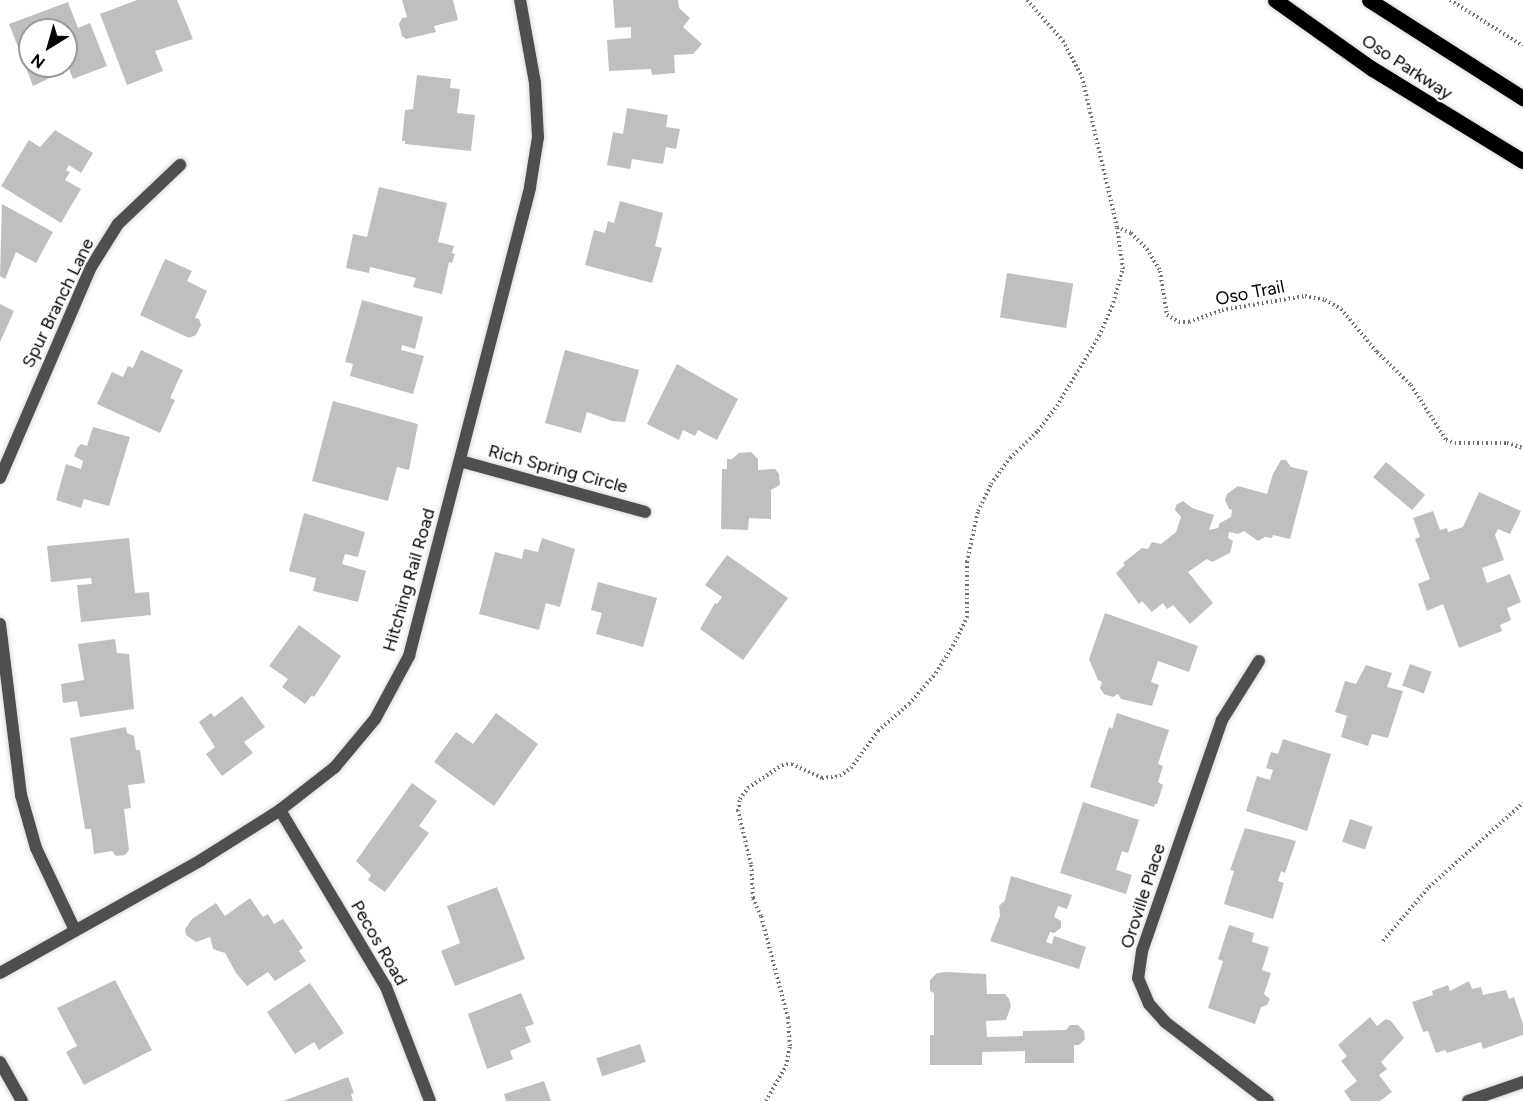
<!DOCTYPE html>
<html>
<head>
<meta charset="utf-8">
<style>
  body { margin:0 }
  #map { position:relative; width:1523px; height:1101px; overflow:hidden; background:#fff; font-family:Figtree,sans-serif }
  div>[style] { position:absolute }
  .building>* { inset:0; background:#bfbfbf; transform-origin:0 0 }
  .path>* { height:4px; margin-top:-2px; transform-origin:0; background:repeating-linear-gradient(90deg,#717171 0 1.5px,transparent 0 4.5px) }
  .roads { filter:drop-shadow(0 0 2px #dbdbdb) drop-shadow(0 0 2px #dbdbdb) }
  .minor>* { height:12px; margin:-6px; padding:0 6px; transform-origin:6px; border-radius:6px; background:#4f4f4f }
  .primary>* { height:15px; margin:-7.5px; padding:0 7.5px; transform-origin:7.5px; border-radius:7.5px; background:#000 }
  span { translate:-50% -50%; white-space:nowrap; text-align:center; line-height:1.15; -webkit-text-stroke:4.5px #fff; paint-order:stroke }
  .street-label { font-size:18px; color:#000 }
  .north { position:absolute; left:18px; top:18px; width:60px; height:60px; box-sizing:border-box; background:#fff; border:2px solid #999; border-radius:50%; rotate:217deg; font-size:16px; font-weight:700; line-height:24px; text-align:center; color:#000 }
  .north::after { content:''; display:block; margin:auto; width:21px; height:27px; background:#000; clip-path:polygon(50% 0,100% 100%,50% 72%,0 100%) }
</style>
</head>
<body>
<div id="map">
  <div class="building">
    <i style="clip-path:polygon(137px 0,177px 0,193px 39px,155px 51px,163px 71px,127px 85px,100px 14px)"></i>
    <i style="clip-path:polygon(402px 0,453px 0,458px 20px,434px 26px,436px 32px,406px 39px,402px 36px,399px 24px,402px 18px,407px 17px)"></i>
    <i style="clip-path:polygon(613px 0,678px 0,679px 8px,690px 18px,683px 27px,702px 44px,693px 54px,674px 55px,675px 73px,652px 75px,651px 69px,609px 71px,607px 40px,631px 38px,631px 27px,615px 28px)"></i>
    <i style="clip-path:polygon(68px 2px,78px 28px,90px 23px,107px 66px,73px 79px,66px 61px,66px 30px,30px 30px,30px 66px,60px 66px,62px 72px,33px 86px,9px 24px)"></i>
    <i style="clip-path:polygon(417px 75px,451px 79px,450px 88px,460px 89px,457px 113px,475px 115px,471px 151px,405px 144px,405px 141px,402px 141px,405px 110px,413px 109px)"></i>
    <i style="clip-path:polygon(627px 108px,668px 115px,666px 127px,680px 129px,676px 149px,666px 147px,663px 164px,632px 159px,630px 169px,607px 165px,613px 132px,623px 134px)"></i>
    <i style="clip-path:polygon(55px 130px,93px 153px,81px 173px,69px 165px,66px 170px,70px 172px,65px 180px,81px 189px,61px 223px,1px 186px,29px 140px,40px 147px)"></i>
    <i style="clip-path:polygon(379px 187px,447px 203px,438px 242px,454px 246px,452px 253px,455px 254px,452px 263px,449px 262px,442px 294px,413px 287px,416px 278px,370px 267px,369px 273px,346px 268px,353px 234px,367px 237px)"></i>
    <i style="clip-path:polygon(620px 201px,663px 213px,655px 246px,662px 248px,652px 283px,585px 265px,594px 230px,605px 233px,608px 221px,614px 223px)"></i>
    <i style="clip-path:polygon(2px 204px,53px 232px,36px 263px,16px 252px,5px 279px,0 276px)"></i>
    <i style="clip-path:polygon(165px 259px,192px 271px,187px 281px,207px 291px,195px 318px,199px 319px,201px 325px,196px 335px,189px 338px,140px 315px)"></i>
    <i style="left:1007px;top:273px;width:67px;height:45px;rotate:9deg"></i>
    <i style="clip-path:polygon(362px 300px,423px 317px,415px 349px,402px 345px,401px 350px,424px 356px,413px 394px,350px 376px,353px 364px,345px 362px)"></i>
    <i style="clip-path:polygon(0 304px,14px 311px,0 342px)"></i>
    <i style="clip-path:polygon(141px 350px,183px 370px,170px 398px,175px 400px,160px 433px,97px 404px,112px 372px,123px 377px,128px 366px,133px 368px)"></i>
    <i style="clip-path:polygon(565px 350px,639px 370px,625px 422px,612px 421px,587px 412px,581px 433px,545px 423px)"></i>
    <i style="clip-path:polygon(677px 364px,738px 399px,717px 440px,698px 430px,695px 436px,683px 430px,679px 440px,647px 424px)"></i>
    <i style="clip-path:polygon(333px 401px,418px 424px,409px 470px,397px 467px,388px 501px,312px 481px)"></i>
    <i style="clip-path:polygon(93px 427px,130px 437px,109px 506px,84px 499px,81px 508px,56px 500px,66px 464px,81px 469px,83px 461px,74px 456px,78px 447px,81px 444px,87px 446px)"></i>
    <i style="clip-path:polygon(751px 452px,758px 459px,758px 470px,775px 469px,779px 474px,780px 485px,771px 490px,771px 519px,749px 518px,748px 530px,721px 529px,722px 469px,727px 469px,727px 459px,732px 459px,739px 453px)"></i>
    <i style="clip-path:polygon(1281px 460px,1286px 460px,1291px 467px,1308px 471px,1290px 539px,1273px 535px,1272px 538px,1265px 537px,1258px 541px,1244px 531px,1238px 534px,1229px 532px,1228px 538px,1233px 541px,1230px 553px,1212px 562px,1207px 559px,1188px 572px,1213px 603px,1190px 624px,1173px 605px,1167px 609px,1163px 603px,1152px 612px,1142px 601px,1139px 604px,1116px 573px,1125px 565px,1123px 563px,1142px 548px,1148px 549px,1152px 542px,1161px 544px,1176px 532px,1181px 517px,1175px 510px,1176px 505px,1183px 501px,1192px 508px,1214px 515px,1209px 530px,1218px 528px,1220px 523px,1231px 517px,1232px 510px,1229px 509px,1225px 500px,1227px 494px,1238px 486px,1267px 494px,1273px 474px)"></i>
    <i style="left:1386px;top:462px;width:51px;height:20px;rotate:40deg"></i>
    <i style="clip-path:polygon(1479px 492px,1521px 511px,1510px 534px,1498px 529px,1495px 535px,1504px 560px,1482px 568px,1487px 583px,1510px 574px,1521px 602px,1507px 608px,1511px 620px,1500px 625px,1502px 631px,1459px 648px,1443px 604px,1427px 611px,1418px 584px,1430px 579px,1415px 539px,1420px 537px,1413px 518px,1433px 511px,1440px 530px,1447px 528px,1448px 532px,1463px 527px)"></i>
    <i style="clip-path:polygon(304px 513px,365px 532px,358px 557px,345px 554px,342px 564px,366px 571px,358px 602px,313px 591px,316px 578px,289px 571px)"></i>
    <i style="clip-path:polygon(129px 538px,135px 593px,149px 592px,151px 615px,81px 622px,77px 585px,92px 584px,91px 578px,51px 582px,47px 546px)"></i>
    <i style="clip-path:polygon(542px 538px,575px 549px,560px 607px,546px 603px,539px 630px,479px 614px,495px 552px,522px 559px,524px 549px,538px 552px)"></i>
    <i style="clip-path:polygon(727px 555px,788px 598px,743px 660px,700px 629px,715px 603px,717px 604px,722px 597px,705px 585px)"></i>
    <i style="clip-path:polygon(598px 582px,657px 598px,643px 647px,596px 634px,602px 613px,591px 610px)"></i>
    <i style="clip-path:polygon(1105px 613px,1198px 646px,1189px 672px,1158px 661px,1151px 682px,1159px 685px,1152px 706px,1121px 699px,1118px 694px,1113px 697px,1104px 694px,1100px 688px,1102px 682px,1098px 680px,1089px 659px)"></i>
    <i style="clip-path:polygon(299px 625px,341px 656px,314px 697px,312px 695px,305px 704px,282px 687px,288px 679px,269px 666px)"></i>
    <i style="clip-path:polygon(115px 639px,117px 653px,129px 654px,134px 709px,80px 717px,77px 701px,63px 703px,61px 684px,84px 680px,78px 644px)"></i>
    <i style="left:1410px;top:664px;width:23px;height:23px;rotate:20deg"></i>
    <i style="clip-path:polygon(1366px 665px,1392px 673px,1387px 687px,1403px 691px,1388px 738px,1372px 734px,1368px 746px,1341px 737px,1347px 716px,1335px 712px,1345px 681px,1356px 684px)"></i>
    <i style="clip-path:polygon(242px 696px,265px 727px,244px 742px,253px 753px,222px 776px,206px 754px,215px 747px,199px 722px,211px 713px,214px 717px)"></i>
    <i style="clip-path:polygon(496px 713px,538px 744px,494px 806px,434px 762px,456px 732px,473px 744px)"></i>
    <i style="clip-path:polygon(1117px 713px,1169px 730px,1158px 764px,1163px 766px,1158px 782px,1163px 785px,1157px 804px,1155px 804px,1154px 807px,1090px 787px,1109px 727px,1112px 729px)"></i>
    <i style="clip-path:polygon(126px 727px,127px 733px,134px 736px,136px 750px,140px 750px,145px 783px,128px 785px,131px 808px,124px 809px,129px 850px,125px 855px,116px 856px,112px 851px,94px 854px,91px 829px,85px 829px,70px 738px)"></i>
    <i style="clip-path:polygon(1283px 739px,1331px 754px,1307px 831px,1246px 811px,1257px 776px,1270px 780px,1273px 770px,1266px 768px,1271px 752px,1278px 754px)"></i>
    <i style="clip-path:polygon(412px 783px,437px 801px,419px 826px,429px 833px,385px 892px,368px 880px,371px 875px,356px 861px)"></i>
    <i style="clip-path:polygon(1083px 802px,1139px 820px,1128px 853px,1122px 851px,1116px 870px,1132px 875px,1126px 894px,1060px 873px)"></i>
    <i style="left:1350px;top:819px;width:24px;height:24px;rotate:19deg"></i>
    <i style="clip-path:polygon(1245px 828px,1296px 841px,1285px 873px,1281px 871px,1278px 881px,1284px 883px,1273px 919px,1224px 904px,1234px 871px,1230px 870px)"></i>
    <i style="clip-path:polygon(1011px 876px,1072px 895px,1067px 909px,1058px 906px,1054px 917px,1061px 921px,1061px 928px,1054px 933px,1050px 932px,1046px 942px,1052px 944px,1054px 936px,1086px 947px,1079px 969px,990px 941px,1000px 916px,999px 906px,1005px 900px)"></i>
    <i style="clip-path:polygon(497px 887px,525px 959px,455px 986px,441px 951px,460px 943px,447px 906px)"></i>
    <i style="clip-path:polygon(250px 898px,263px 917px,268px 914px,274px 924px,283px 919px,303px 948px,299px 951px,306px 961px,275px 981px,268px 972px,247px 986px,236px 973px,225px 953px,213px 949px,210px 937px,196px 942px,186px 935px,185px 929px,192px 919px,216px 903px,225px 916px)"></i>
    <i style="clip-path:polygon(1229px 925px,1254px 933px,1252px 942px,1269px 947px,1262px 970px,1271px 973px,1264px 994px,1270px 999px,1267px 1005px,1261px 1007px,1255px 1024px,1208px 1008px,1223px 961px,1218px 959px)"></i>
    <i style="clip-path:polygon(947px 972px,986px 974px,987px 994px,1005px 994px,1009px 999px,1011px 1006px,1006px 1020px,986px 1021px,987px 1037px,1023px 1036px,1023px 1031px,1066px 1030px,1070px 1025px,1078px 1025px,1084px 1031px,1085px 1039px,1079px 1045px,1074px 1045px,1074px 1063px,1025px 1063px,1025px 1051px,982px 1052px,982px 1065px,930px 1065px,930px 1035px,934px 1035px,934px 993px,930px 991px,930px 980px,937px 973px)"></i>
    <i style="clip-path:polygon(115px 980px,152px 1050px,84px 1085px,66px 1052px,77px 1046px,57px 1008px)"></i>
    <i style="clip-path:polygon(1469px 981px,1472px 989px,1481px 987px,1483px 995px,1506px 990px,1509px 999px,1514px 997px,1523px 1024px,1523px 1035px,1483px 1049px,1481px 1042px,1447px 1053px,1445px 1050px,1436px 1053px,1428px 1031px,1423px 1032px,1412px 1002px,1433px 995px,1432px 991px,1448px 985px,1450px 991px)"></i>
    <i style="clip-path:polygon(310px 983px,344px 1033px,319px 1050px,314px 1042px,295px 1054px,267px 1012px)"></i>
    <i style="clip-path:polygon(521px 993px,534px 1024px,525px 1027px,531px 1042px,510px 1051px,513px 1059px,487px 1069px,468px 1014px)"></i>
    <i style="clip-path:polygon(1370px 1017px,1377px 1026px,1386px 1019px,1391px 1021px,1404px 1038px,1381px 1062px,1387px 1069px,1379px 1075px,1392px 1092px,1380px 1101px,1351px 1101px,1344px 1091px,1357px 1081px,1341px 1061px,1347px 1056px,1338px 1045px)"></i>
    <i style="left:640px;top:1044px;width:19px;height:46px;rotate:72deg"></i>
    <i style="clip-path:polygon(348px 1077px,354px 1093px,351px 1094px,353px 1101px,283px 1101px)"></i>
    <i style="clip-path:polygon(544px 1081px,551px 1101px,506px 1101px,504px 1094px)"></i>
  </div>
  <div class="path">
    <i style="left:1027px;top:0;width:55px;rotate:48.7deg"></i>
    <i style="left:1063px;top:41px;width:41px;rotate:62.2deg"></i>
    <i style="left:1082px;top:77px;width:154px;rotate:76.9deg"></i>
    <i style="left:1117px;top:227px;width:15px;rotate:23deg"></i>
    <i style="left:1131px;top:233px;width:23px;rotate:45deg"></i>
    <i style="left:1147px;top:249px;width:26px;rotate:59deg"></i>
    <i style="left:1160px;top:271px;width:45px;rotate:81deg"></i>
    <i style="left:1167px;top:315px;width:14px;rotate:30deg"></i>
    <i style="left:1179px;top:322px;width:10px"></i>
    <i style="left:1189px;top:322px;width:35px;rotate:-20deg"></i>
    <i style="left:1222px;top:310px;width:84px;rotate:-9.6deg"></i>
    <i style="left:1305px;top:296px;width:20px;rotate:11deg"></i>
    <i style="left:1325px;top:300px;width:18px;rotate:29deg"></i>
    <i style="left:1341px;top:309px;width:56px;rotate:50.1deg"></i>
    <i style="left:1377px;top:352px;width:47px;rotate:44.1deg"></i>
    <i style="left:1411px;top:385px;width:65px;rotate:57.5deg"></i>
    <i style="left:1446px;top:440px;width:9px;rotate:18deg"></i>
    <i style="left:1455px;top:443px;width:52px"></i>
    <i style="left:1507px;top:443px;width:17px;rotate:17deg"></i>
    <i style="left:1450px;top:0;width:86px;rotate:32.2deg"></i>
    <i style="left:1383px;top:941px;width:71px;rotate:-49.6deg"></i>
    <i style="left:1429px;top:887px;width:126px;rotate:-41.8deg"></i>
    <i style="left:766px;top:1101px;width:40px;rotate:-60.3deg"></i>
    <i style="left:786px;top:1066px;width:20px;rotate:-79deg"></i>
    <i style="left:790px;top:1046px;width:28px;rotate:-94deg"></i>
    <i style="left:788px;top:1018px;width:106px;rotate:-104.8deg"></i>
    <i style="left:761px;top:916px;width:20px;rotate:-114deg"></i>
    <i style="left:753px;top:898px;width:34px;rotate:-93deg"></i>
    <i style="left:751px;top:864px;width:55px;rotate:-103.8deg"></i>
    <i style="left:738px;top:811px;width:12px;rotate:-81deg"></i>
    <i style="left:740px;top:799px;width:14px;rotate:-54deg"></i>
    <i style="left:748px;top:788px;width:41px;rotate:-34.1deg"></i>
    <i style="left:782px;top:765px;width:10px;rotate:-6deg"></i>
    <i style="left:792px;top:764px;width:33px;rotate:25deg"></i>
    <i style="left:822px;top:778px;width:18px;rotate:-6deg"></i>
    <i style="left:840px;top:776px;width:14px;rotate:-36deg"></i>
    <i style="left:851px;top:768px;width:46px;rotate:-53.9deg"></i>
    <i style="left:878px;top:731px;width:41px;rotate:-41.1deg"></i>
    <i style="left:909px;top:704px;width:41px;rotate:-48.9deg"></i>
    <i style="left:936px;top:673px;width:32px;rotate:-58deg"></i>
    <i style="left:953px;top:646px;width:32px;rotate:-64deg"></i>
    <i style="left:967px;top:617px;width:55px;rotate:-90deg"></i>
    <i style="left:967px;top:562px;width:52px;rotate:-77.8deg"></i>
    <i style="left:978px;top:511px;width:30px;rotate:-64deg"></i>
    <i style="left:991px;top:484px;width:32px;rotate:-54deg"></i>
    <i style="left:1010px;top:458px;width:39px;rotate:-44deg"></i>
    <i style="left:1038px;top:431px;width:31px;rotate:-53deg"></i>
    <i style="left:1057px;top:406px;width:82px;rotate:-59deg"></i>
    <i style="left:1099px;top:336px;width:32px;rotate:-66deg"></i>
    <i style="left:1112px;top:307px;width:40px;rotate:-74deg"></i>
    <i style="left:1123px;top:269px;width:42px;rotate:-98.1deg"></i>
  </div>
  <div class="roads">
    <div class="minor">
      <i style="left:460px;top:461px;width:192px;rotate:15.4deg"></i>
      <i style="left:0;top:478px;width:230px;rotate:-66.7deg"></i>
      <i style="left:91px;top:267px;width:51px;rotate:-57.9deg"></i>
      <i style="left:118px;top:224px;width:86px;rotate:-43.6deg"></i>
      <i style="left:0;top:624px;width:172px;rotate:83deg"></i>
      <i style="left:21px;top:795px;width:55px;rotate:74.2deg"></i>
      <i style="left:36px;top:848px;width:91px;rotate:64.6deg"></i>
      <i style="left:1259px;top:661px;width:70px;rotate:122.1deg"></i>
      <i style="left:1222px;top:720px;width:244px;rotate:109.1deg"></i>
      <i style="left:1142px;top:951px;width:27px;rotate:98deg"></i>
      <i style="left:1138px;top:978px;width:28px;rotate:67deg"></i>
      <i style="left:1149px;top:1004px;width:24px;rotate:48deg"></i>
      <i style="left:1165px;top:1022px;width:130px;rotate:37.5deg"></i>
      <i style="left:280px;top:810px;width:206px;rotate:59.1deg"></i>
      <i style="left:386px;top:987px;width:122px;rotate:68.9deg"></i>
      <i style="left:0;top:973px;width:231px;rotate:-29.3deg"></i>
      <i style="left:201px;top:860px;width:93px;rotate:-32.3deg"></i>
      <i style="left:280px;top:810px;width:70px;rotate:-38deg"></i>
      <i style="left:335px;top:767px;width:62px;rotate:-50.2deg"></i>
      <i style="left:375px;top:719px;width:72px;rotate:-61.6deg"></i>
      <i style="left:409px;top:656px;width:484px;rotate:-75.5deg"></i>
      <i style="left:530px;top:187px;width:51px;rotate:-80.9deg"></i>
      <i style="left:538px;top:137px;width:54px;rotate:-93.2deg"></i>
      <i style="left:535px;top:83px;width:84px;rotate:-100.2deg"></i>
      <i style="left:0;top:1062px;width:45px;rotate:60.6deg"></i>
      <i style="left:1468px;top:1101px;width:58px;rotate:-19.1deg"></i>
    </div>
    <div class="primary">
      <i style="left:1275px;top:0;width:118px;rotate:35.3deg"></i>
      <i style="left:1371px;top:68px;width:178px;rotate:31.5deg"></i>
      <i style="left:1369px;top:0;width:183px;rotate:32.5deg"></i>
    </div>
  </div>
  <div class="street-label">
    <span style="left:1407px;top:67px;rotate:33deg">Oso Parkway</span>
    <span style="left:1250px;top:293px;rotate:-11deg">Oso Trail</span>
    <span style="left:58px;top:303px;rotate:-64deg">Spur Branch Lane</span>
    <span style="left:558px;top:469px;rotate:15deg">Rich Spring Circle</span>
    <span style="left:409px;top:580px;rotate:-74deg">Hitching Rail Road</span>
    <span style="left:1143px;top:896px;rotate:-72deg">Oroville Place</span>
    <span style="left:379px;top:943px;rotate:60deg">Pecos Road</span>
  </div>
  <div class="north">N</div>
</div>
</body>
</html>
